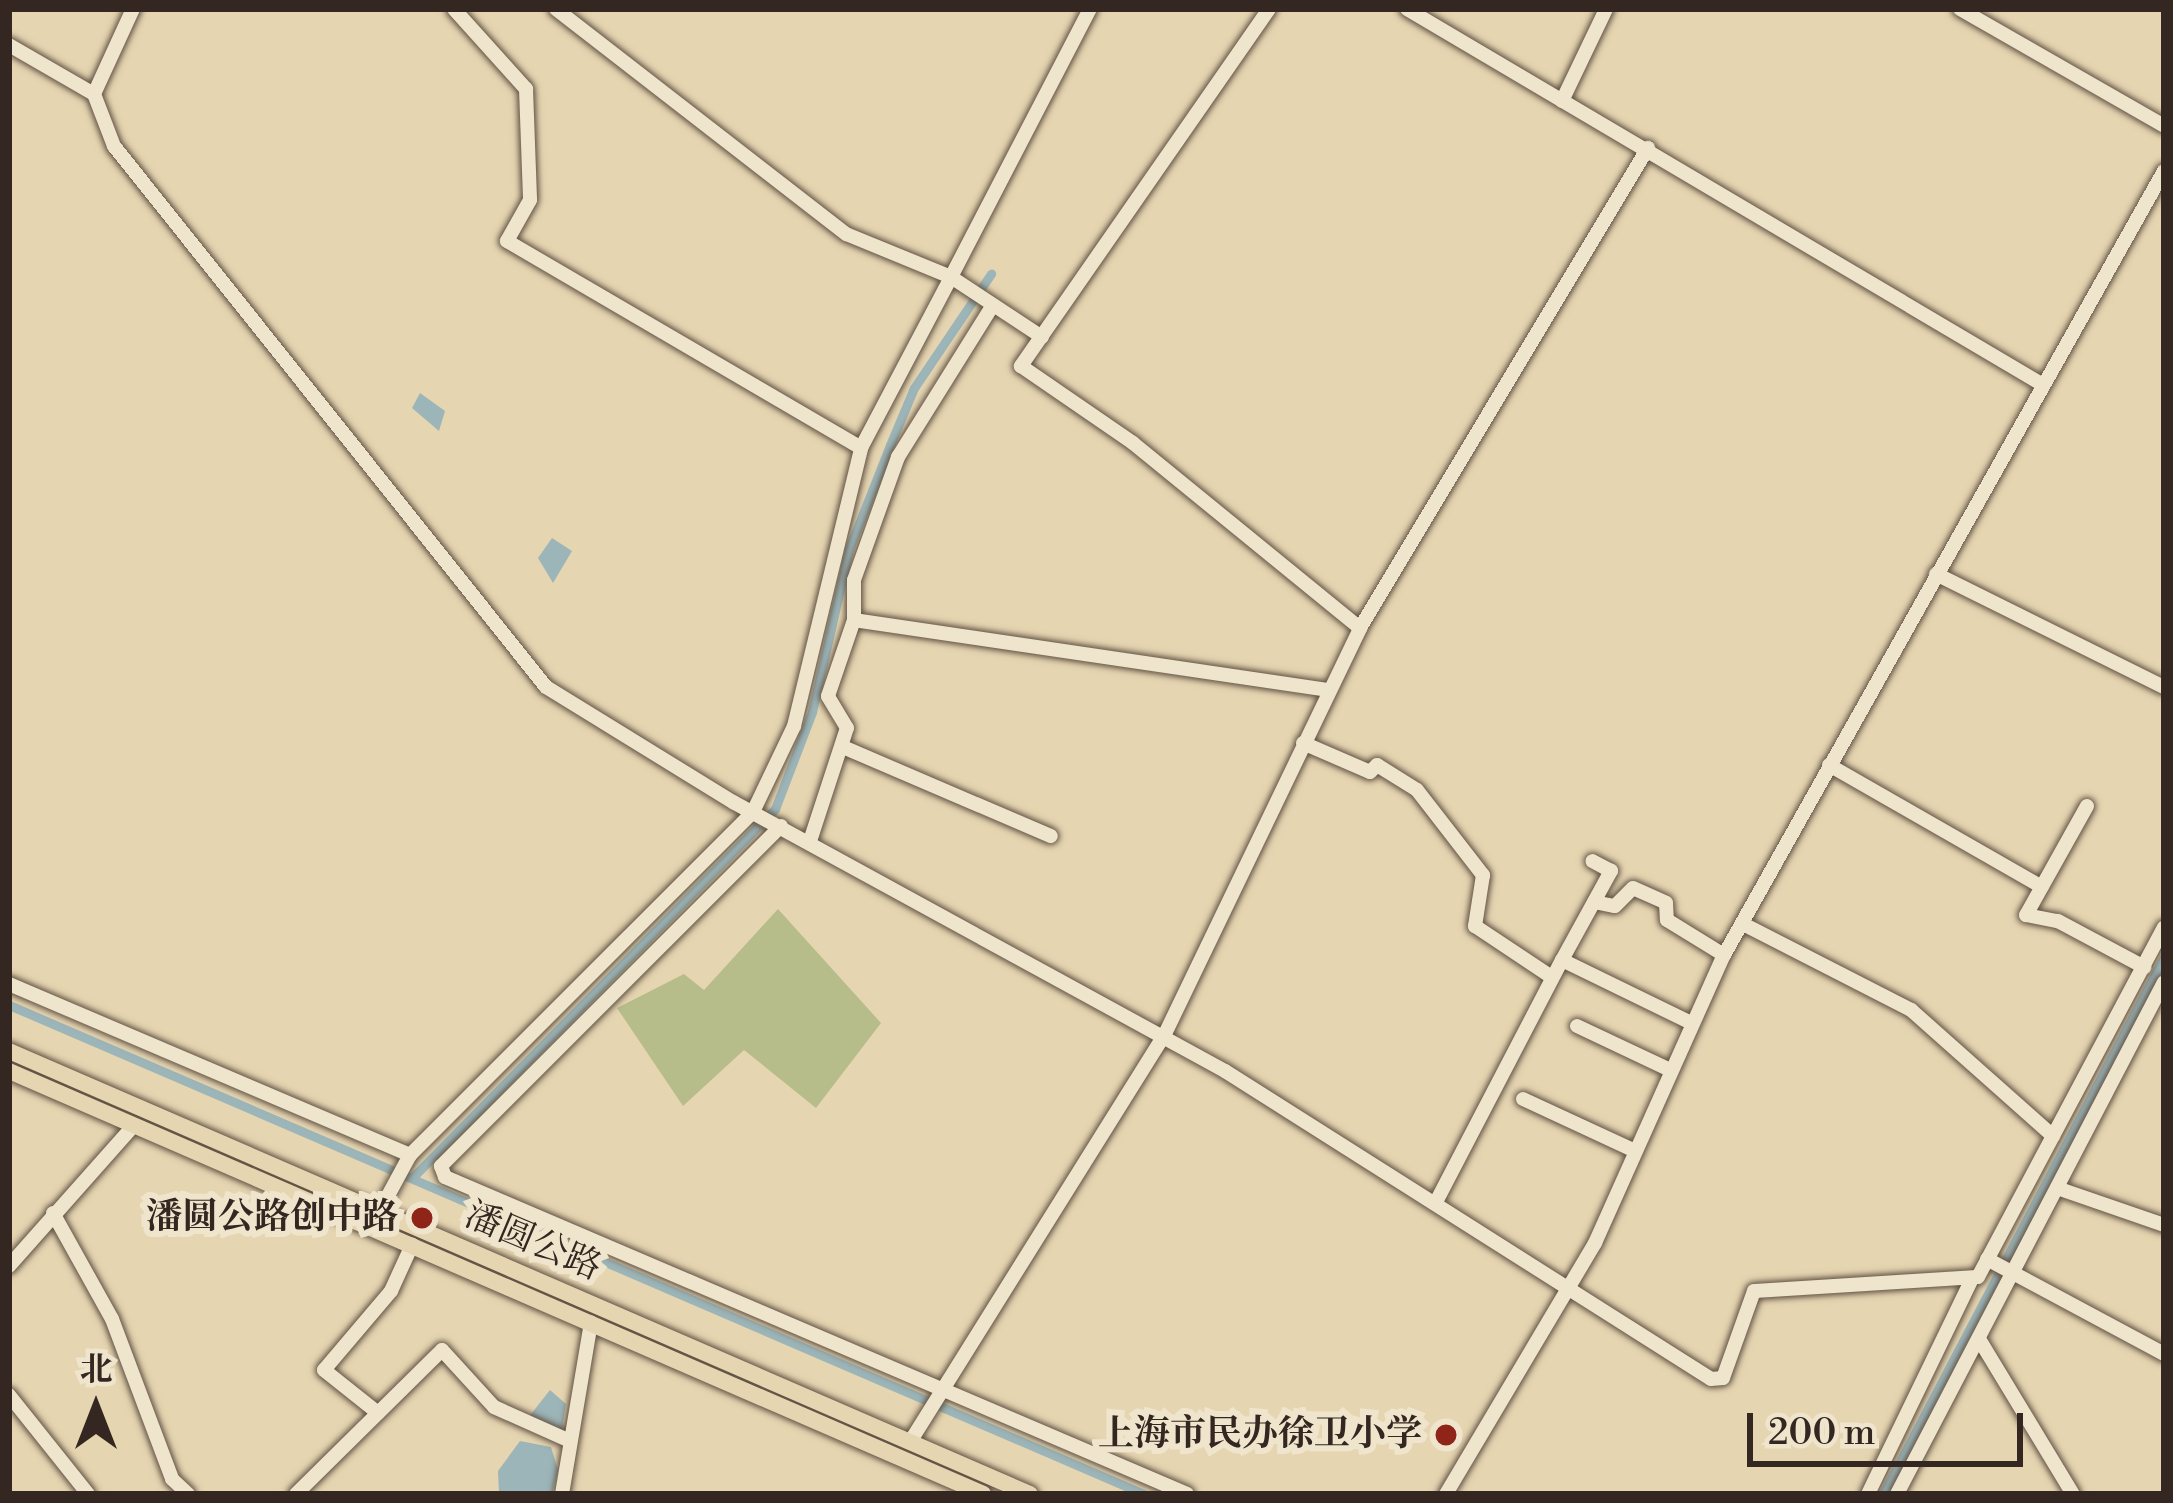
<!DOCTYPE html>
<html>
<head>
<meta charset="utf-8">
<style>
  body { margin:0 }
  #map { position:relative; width:2173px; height:1503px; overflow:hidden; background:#e6d5b1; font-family:"Libre Bodoni","Noto Serif SC",serif }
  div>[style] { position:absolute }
  .green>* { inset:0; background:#b6bd8a }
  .water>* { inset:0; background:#9cb5b8 }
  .canal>* { height:9px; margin:-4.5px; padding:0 4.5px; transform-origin:4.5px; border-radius:4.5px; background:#9cb5b8 }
  .roads { filter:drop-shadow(0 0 3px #605244) drop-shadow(0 0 3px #605244) }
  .minor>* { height:14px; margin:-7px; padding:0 7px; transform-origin:7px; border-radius:7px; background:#efe4cc }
  .major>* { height:16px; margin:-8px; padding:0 8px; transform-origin:8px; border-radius:8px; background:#e6d5b1 }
  .dots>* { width:33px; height:33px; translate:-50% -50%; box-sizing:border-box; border:6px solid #efe4cc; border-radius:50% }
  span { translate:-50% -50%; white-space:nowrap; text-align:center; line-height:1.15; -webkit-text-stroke:12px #efe4cc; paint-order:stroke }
  .poi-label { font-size:36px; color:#342620; font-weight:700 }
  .right { translate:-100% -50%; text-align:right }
  .street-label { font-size:36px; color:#342620 }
  .frame { position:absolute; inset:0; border:12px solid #342620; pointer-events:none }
  .north { position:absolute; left:36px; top:1347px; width:120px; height:120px; -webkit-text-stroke:9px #efe4cc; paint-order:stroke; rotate:0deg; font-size:33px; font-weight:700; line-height:48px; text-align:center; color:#342620 }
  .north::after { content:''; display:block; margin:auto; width:42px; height:54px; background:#342620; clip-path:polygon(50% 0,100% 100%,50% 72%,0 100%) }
  .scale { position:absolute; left:1747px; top:1413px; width:276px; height:54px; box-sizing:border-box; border:6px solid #342620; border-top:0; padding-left:15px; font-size:36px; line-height:42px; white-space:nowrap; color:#342620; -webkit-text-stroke:9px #efe4cc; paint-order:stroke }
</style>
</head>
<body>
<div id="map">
  <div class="green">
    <i style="clip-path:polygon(778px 909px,881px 1023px,816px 1108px,744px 1050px,683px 1106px,617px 1008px,684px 974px,704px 990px)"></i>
  </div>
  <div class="water">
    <i style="clip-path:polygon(420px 393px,445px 411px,439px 431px,412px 408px)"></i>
    <i style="clip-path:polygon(552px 538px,572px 551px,553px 583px,538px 558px)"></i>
    <i style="clip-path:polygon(550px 1390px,566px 1404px,562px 1430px,528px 1418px)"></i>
    <i style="clip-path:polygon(520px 1441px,551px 1447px,558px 1470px,552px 1494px,499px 1494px,498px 1471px)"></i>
  </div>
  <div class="canal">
    <i style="left:9px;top:1005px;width:1236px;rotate:23.31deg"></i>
    <i style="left:412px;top:1178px;width:518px;rotate:-45.47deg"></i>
    <i style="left:775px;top:809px;width:104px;rotate:-69.1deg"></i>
    <i style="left:812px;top:712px;width:167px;rotate:-77.2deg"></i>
    <i style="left:849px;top:549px;width:112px;rotate:-68.5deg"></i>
    <i style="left:890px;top:445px;width:62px;rotate:-67.2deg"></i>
    <i style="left:914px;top:388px;width:138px;rotate:-56deg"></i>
    <i style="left:1883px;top:1494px;width:606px;rotate:-62.38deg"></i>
  </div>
  <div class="roads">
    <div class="minor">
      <i style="left:454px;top:9px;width:108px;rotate:48deg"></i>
      <i style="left:526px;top:89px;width:111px;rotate:87.9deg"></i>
      <i style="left:530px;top:200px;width:47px;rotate:119.3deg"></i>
      <i style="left:507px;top:241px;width:410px;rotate:30.3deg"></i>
      <i style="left:1269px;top:9px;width:435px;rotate:124.8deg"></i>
      <i style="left:1021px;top:366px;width:136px;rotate:34.5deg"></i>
      <i style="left:1133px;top:443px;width:293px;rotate:39.2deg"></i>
      <i style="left:1407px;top:9px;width:735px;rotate:30.58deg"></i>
      <i style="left:1960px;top:9px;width:235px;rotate:29.8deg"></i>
      <i style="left:9px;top:45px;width:98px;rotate:30deg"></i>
      <i style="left:94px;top:94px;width:94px;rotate:-65.4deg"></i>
      <i style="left:94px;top:94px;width:56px;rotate:69deg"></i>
      <i style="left:114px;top:146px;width:692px;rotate:51.39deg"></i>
      <i style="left:546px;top:687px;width:220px;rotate:31.6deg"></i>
      <i style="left:733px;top:802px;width:561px;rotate:28.67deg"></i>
      <i style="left:1225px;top:1071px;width:575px;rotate:32.36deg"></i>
      <i style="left:1711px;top:1379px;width:12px;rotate:-5deg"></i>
      <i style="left:1723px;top:1378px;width:92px;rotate:-70.4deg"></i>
      <i style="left:1754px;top:1291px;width:224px;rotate:-3.6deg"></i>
      <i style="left:1978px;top:1277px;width:396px;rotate:-62deg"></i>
      <i style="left:1562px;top:101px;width:102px;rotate:-64.4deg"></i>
      <i style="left:1042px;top:337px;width:109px;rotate:-146.6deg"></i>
      <i style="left:951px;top:277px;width:302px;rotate:-62.6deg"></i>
      <i style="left:1936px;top:574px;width:254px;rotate:26.4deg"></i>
      <i style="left:854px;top:620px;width:480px;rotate:8.4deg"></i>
      <i style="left:1303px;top:743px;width:73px;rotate:23.4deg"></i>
      <i style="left:1370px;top:772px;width:10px;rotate:-45deg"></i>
      <i style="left:1377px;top:765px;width:47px;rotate:32deg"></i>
      <i style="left:1417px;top:790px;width:108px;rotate:52.2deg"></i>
      <i style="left:1483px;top:875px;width:52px;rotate:98.9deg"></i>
      <i style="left:1475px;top:926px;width:90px;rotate:33.7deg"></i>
      <i style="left:843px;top:747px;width:226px;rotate:23.2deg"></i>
      <i style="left:1829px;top:765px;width:245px;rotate:29.8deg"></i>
      <i style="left:2087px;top:806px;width:125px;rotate:119.2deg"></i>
      <i style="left:2026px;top:915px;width:33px;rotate:11deg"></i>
      <i style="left:2058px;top:921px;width:98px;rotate:28.1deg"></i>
      <i style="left:781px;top:826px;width:481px;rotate:135deg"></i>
      <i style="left:441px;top:1166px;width:12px;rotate:70deg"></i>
      <i style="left:445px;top:1177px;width:807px;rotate:23.13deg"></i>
      <i style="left:810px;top:841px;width:119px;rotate:-71.9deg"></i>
      <i style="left:847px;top:728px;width:37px;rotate:-121deg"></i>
      <i style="left:828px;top:696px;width:80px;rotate:-71.1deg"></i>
      <i style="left:854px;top:620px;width:40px;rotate:-90deg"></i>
      <i style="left:854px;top:580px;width:131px;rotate:-70.3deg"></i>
      <i style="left:898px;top:457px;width:179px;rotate:-58deg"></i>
      <i style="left:1594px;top:902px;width:21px;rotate:11deg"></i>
      <i style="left:1615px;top:906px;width:25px;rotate:-45deg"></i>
      <i style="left:1633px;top:888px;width:36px;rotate:24deg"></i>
      <i style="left:1666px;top:903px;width:17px;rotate:87deg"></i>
      <i style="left:1667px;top:920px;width:67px;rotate:31.6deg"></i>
      <i style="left:1743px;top:924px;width:189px;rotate:27.1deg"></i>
      <i style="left:1911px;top:1010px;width:190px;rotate:41.6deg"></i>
      <i style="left:1562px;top:960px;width:102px;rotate:-61.2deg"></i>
      <i style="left:1611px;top:871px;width:21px;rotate:-152deg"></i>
      <i style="left:9px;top:984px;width:436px;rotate:23.1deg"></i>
      <i style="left:410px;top:1155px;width:82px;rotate:118.4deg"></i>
      <i style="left:1577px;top:1026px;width:101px;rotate:25.3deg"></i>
      <i style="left:1523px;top:1099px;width:121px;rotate:24.9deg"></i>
      <i style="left:410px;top:1155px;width:485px;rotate:-45deg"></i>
      <i style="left:753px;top:812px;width:95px;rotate:-64.5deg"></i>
      <i style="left:794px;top:726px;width:286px;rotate:-76.4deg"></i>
      <i style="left:861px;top:448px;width:193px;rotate:-62.2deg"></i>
      <i style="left:951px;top:277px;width:113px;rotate:-157.7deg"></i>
      <i style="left:846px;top:234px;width:367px;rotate:-142.2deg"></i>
      <i style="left:2057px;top:1188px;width:113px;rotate:19.1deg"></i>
      <i style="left:1436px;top:1202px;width:273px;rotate:-62.5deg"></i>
      <i style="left:1562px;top:960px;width:141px;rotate:26deg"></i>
      <i style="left:53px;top:1213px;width:121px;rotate:60.9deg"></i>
      <i style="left:112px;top:1319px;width:171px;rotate:69.4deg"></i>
      <i style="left:172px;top:1479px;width:22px;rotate:43deg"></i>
      <i style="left:1987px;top:1259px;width:201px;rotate:28.2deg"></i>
      <i style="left:9px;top:1266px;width:188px;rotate:-48.4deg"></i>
      <i style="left:1979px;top:1339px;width:181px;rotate:58.8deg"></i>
      <i style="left:9px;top:1395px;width:127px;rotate:51.4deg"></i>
      <i style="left:378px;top:1413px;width:69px;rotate:-141.5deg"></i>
      <i style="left:324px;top:1370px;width:104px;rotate:-49.7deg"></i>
      <i style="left:391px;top:1291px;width:51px;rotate:-65.5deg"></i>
      <i style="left:910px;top:1442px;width:479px;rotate:-58deg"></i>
      <i style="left:1164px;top:1036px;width:453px;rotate:-64.3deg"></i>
      <i style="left:1360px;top:628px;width:560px;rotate:-59.04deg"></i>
      <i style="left:296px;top:1494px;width:205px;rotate:-44.6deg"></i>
      <i style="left:442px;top:1350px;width:77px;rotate:47.6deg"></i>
      <i style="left:494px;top:1407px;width:83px;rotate:24.1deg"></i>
      <i style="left:562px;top:1494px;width:174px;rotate:-80.4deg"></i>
      <i style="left:1446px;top:1494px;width:292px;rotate:-59.3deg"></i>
      <i style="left:1595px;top:1243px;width:316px;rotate:-65.9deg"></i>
      <i style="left:1724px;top:955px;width:899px;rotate:-60.7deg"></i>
      <i style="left:1868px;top:1494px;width:239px;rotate:-64.2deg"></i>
      <i style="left:1897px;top:1494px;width:577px;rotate:-62.46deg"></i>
    </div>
    <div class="major">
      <i style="left:9px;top:1051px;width:1113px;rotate:23.46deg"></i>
      <i style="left:9px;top:1071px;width:1062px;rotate:23.47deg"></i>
    </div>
  </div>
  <div class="dots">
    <i style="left:422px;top:1218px;background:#8f2418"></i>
    <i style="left:1446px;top:1435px;background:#8f2418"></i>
  </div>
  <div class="poi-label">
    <span class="right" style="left:398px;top:1218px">潘圆公路创中路</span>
    <span class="right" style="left:1422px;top:1435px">上海市民办徐卫小学</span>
  </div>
  <div class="street-label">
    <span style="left:533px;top:1242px;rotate:23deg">潘圆公路</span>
  </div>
  <div class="frame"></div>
  <div class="north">北</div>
  <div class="scale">200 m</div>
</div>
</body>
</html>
